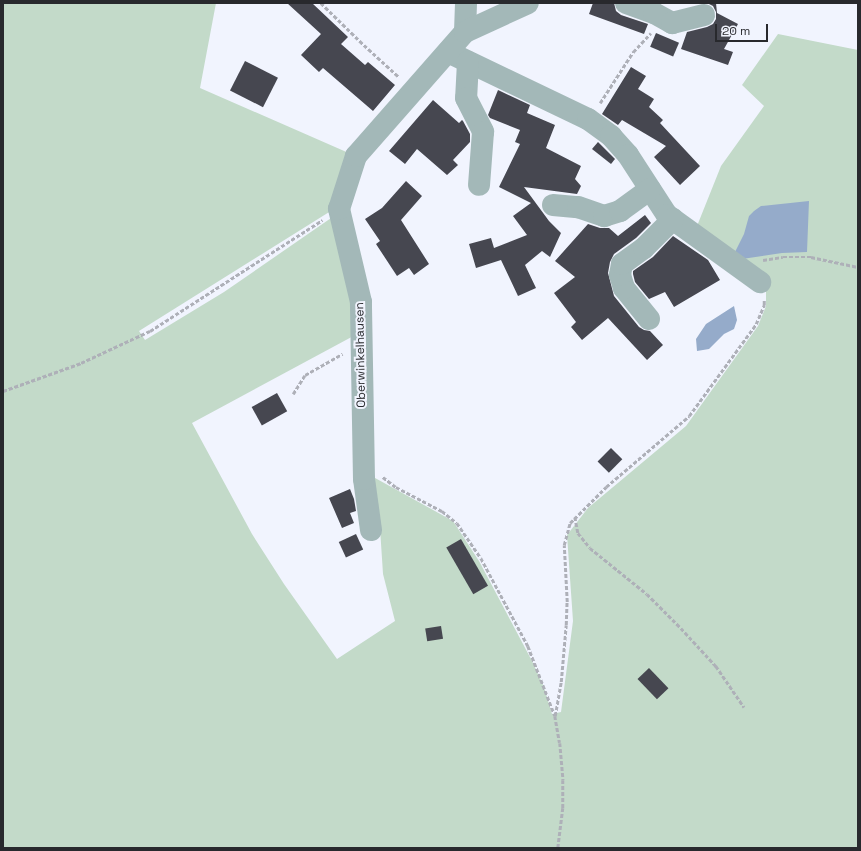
<!DOCTYPE html>
<html>
<head>
<meta charset="utf-8">
<style>
  body { margin:0 }
  #map { position:relative; width:861px; height:851px; overflow:hidden; background:#f1f4fe; font-family:"Space Grotesk",sans-serif }
  div>[style] { position:absolute }
  .green>* { inset:0; background:#c3dac9 }
  .water>* { inset:0; background:#95abca }
  .building>* { inset:0; background:#464750; transform-origin:0 0 }
  .path>* { height:2.5px; margin-top:-1.25px; transform-origin:0; background:repeating-linear-gradient(90deg,#aeb0b8 0 4px,transparent 0 6px) }
  .minor>* { height:22px; margin:-11px; padding:0 11px; transform-origin:11px; border-radius:11px; background:#a3b8b8 }
  span { translate:-50% -50%; white-space:nowrap; text-align:center; line-height:1.15; -webkit-text-stroke:4px #f1f4fe; paint-order:stroke }
  .street-label { font-size:12px; color:#28292d }
  .frame { position:absolute; inset:0; border:4px solid #28292d; pointer-events:none }
  .scale { position:absolute; left:715px; top:24px; width:53px; height:18px; box-sizing:border-box; border:2px solid #28292d; border-top:0; padding-left:5px; font-size:12px; line-height:14px; white-space:nowrap; color:#28292d; -webkit-text-stroke:3px #f1f4fe; paint-order:stroke }
</style>
</head>
<body>
<div id="map">
  <div class="green">
    <i style="clip-path:polygon(3px 3px,216px 3px,200px 88px,351px 154px,334px 209px,139px 331px,145px 340px,224px 292px,334px 216px,359px 333px,192px 423px,252px 534px,284px 584px,337px 659px,395px 621px,383px 574px,380px 528px,366px 473px,453px 521px,479px 561px,532px 661px,544px 687px,552px 714px,561px 712px,573px 621px,567px 535px,588px 508px,686px 426px,758px 326px,766px 306px,766px 291px,761px 280px,695px 231px,721px 166px,764px 106px,742px 85px,778px 34px,858px 50px,858px 848px,3px 848px)"></i>
  </div>
  <div class="water">
    <i style="clip-path:polygon(809px 201px,807px 252px,782px 253px,742px 259px,735px 252px,744px 234px,749px 216px,754px 211px,761px 206px)"></i>
    <i style="clip-path:polygon(734px 306px,737px 320px,734px 329px,724px 334px,709px 349px,697px 351px,696px 339px,706px 324px)"></i>
  </div>
  <div class="building">
    <i style="clip-path:polygon(287px 3px,312px 3px,348px 37px,341px 44px,365px 65px,368px 62px,395px 85px,373px 111px,323px 68px,319px 72px,301px 55px,321px 34px)"></i>
    <i style="clip-path:polygon(593px 3px,614px 3px,616px 11px,621px 15px,648px 24px,644px 34px,589px 14px)"></i>
    <i style="clip-path:polygon(707px 3px,716px 3px,717px 13px,738px 24px,724px 49px,733px 52px,728px 65px,681px 49px,687px 32px,707px 27px,713px 24px,716px 19px,716px 12px,713px 6px)"></i>
    <i style="left:656px;top:33px;width:25px;height:15px;rotate:23deg"></i>
    <i style="left:245px;top:61px;width:37px;height:33px;rotate:27deg"></i>
    <i style="clip-path:polygon(631px 67px,646px 76px,638px 89px,654px 99px,649px 107px,663px 120px,660px 123px,700px 166px,680px 185px,654px 157px,666px 146px,622px 120px,618px 125px,602px 114px)"></i>
    <i style="clip-path:polygon(498px 90px,530px 105px,527px 113px,555px 125px,546px 148px,581px 166px,575px 179px,581px 186px,577px 194px,524px 187px,549px 221px,561px 233px,550px 257px,542px 251px,525px 265px,536px 288px,518px 296px,501px 260px,476px 268px,469px 244px,491px 238px,494px 248px,527px 235px,513px 216px,531px 203px,499px 187px,520px 144px,515px 142px,520px 130px,490px 118px,488px 115px)"></i>
    <i style="clip-path:polygon(433px 100px,459px 123px,462px 120px,463px 121px,470px 134px,470px 142px,453px 160px,458px 165px,447px 175px,417px 149px,405px 164px,389px 151px)"></i>
    <i style="clip-path:polygon(598px 142px,615px 159px,611px 164px,592px 149px)"></i>
    <i style="clip-path:polygon(406px 181px,422px 196px,401px 220px,429px 264px,414px 275px,409px 268px,397px 276px,376px 244px,380px 241px,365px 219px,382px 208px)"></i>
    <i style="clip-path:polygon(645px 215px,651px 223px,636px 238px,614px 254px,610px 262px,608px 273px,614px 296px,639px 327px,644px 330px,650px 331px,663px 345px,647px 360px,608px 318px,582px 340px,571px 327px,576px 322px,554px 293px,575px 277px,555px 261px,588px 224px,600px 228px,609px 228px,618px 236px)"></i>
    <i style="clip-path:polygon(673px 236px,708px 260px,720px 280px,674px 307px,665px 292px,649px 299px,635px 282px,633px 274px,633px 271px,653px 257px)"></i>
    <i style="left:277px;top:393px;width:21px;height:29px;rotate:61deg"></i>
    <i style="left:611px;top:448px;width:16px;height:19px;rotate:45deg"></i>
    <i style="clip-path:polygon(350px 489px,354px 499px,356px 511px,350px 513px,354px 523px,342px 528px,329px 498px)"></i>
    <i style="left:356px;top:534px;width:17px;height:19px;rotate:65deg"></i>
    <i style="left:461px;top:539px;width:54px;height:17px;rotate:60deg"></i>
    <i style="left:441px;top:626px;width:13px;height:16px;rotate:81deg"></i>
    <i style="left:649px;top:668px;width:28px;height:16px;rotate:46deg"></i>
  </div>
  <div class="path">
    <i style="left:321px;top:3px;width:60px;rotate:44.3deg"></i>
    <i style="left:364px;top:45px;width:47px;rotate:42.4deg"></i>
    <i style="left:600px;top:103px;width:61px;rotate:-57.1deg"></i>
    <i style="left:633px;top:52px;width:26px;rotate:-47deg"></i>
    <i style="left:763px;top:260px;width:20px;rotate:-9deg"></i>
    <i style="left:783px;top:257px;width:28px"></i>
    <i style="left:811px;top:257px;width:48px;rotate:12deg"></i>
    <i style="left:3px;top:391px;width:83px;rotate:-19.7deg"></i>
    <i style="left:81px;top:363px;width:76px;rotate:-24.9deg"></i>
    <i style="left:150px;top:331px;width:205px;rotate:-32.8deg"></i>
    <i style="left:293px;top:394px;width:22px;rotate:-58deg"></i>
    <i style="left:305px;top:375px;width:43px;rotate:-29.6deg"></i>
    <i style="left:383px;top:477px;width:16px;rotate:38deg"></i>
    <i style="left:396px;top:487px;width:52px;rotate:27.6deg"></i>
    <i style="left:442px;top:511px;width:19px;rotate:39deg"></i>
    <i style="left:457px;top:523px;width:42px;rotate:55.6deg"></i>
    <i style="left:481px;top:558px;width:100px;rotate:61.9deg"></i>
    <i style="left:528px;top:646px;width:75px;rotate:68.9deg"></i>
    <i style="left:555px;top:716px;width:27px;rotate:80deg"></i>
    <i style="left:560px;top:743px;width:37px;rotate:85deg"></i>
    <i style="left:563px;top:780px;width:28px;rotate:90deg"></i>
    <i style="left:563px;top:808px;width:40px;rotate:97.1deg"></i>
    <i style="left:575px;top:517px;width:16px;rotate:79deg"></i>
    <i style="left:578px;top:533px;width:19px;rotate:51deg"></i>
    <i style="left:590px;top:548px;width:73px;rotate:38.9deg"></i>
    <i style="left:647px;top:594px;width:48px;rotate:45deg"></i>
    <i style="left:681px;top:628px;width:52px;rotate:47.4deg"></i>
    <i style="left:716px;top:666px;width:50px;rotate:55.7deg"></i>
    <i style="left:555px;top:716px;width:35px;rotate:-80deg"></i>
    <i style="left:561px;top:682px;width:57px;rotate:-85deg"></i>
    <i style="left:566px;top:625px;width:23px;rotate:-88deg"></i>
    <i style="left:567px;top:602px;width:57px;rotate:-93deg"></i>
    <i style="left:564px;top:545px;width:23px;rotate:-75deg"></i>
    <i style="left:570px;top:523px;width:51px;rotate:-45deg"></i>
    <i style="left:606px;top:487px;width:109px;rotate:-40.5deg"></i>
    <i style="left:689px;top:416px;width:114px;rotate:-53.9deg"></i>
    <i style="left:756px;top:324px;width:21px;rotate:-67deg"></i>
    <i style="left:764px;top:305px;width:5px;rotate:-90deg"></i>
  </div>
  <div class="minor">
    <i style="left:626px;top:3px;width:30px;rotate:20deg"></i>
    <i style="left:654px;top:13px;width:21px;rotate:29deg"></i>
    <i style="left:672px;top:23px;width:33px;rotate:-14deg"></i>
    <i style="left:465px;top:32px;width:29px;rotate:-88deg"></i>
    <i style="left:448px;top:52px;width:155px;rotate:25.6deg"></i>
    <i style="left:588px;top:119px;width:29px;rotate:36deg"></i>
    <i style="left:611px;top:136px;width:25px;rotate:48deg"></i>
    <i style="left:628px;top:155px;width:72px;rotate:57deg"></i>
    <i style="left:667px;top:215px;width:115px;rotate:35.8deg"></i>
    <i style="left:468px;top:62px;width:36px;rotate:93deg"></i>
    <i style="left:466px;top:98px;width:38px;rotate:63deg"></i>
    <i style="left:483px;top:132px;width:53px;rotate:94.3deg"></i>
    <i style="left:553px;top:205px;width:25px;rotate:5deg"></i>
    <i style="left:578px;top:207px;width:28px;rotate:19deg"></i>
    <i style="left:604px;top:216px;width:17px;rotate:-17deg"></i>
    <i style="left:620px;top:211px;width:37px;rotate:-36deg"></i>
    <i style="left:649px;top:319px;width:40px;rotate:-129deg"></i>
    <i style="left:624px;top:288px;width:14px;rotate:-107deg"></i>
    <i style="left:620px;top:275px;width:11px;rotate:-80deg"></i>
    <i style="left:622px;top:264px;width:27px;rotate:-36deg"></i>
    <i style="left:644px;top:248px;width:41px;rotate:-45deg"></i>
    <i style="left:371px;top:530px;width:51px;rotate:-97.8deg"></i>
    <i style="left:364px;top:479px;width:177px;rotate:-91deg"></i>
    <i style="left:361px;top:302px;width:96px;rotate:-103.3deg"></i>
    <i style="left:339px;top:209px;width:56px;rotate:-72.2deg"></i>
    <i style="left:356px;top:156px;width:165px;rotate:-48.7deg"></i>
    <i style="left:465px;top:32px;width:69px;rotate:-24.7deg"></i>
  </div>
  <div class="street-label">
    <span style="left:361px;top:355px;rotate:-91deg">Oberwinkelhausen</span>
  </div>
  <div class="frame"></div>
  <div class="scale">20 m</div>
</div>
</body>
</html>
